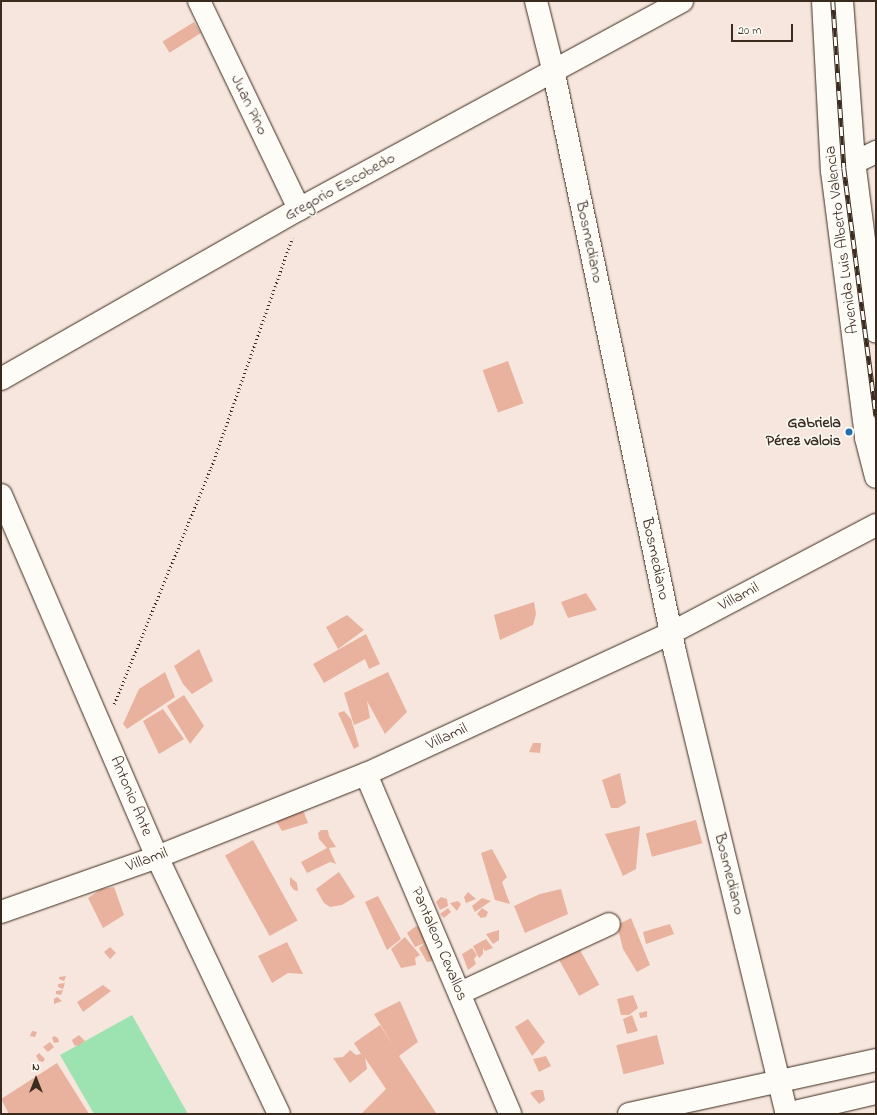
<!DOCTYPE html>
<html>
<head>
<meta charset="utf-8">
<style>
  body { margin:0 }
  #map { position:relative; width:877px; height:1115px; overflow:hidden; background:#f7e6dd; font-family:"Indie Flower",sans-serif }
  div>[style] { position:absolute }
  .green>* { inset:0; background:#9ce3b1 }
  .building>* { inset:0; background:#e9b29f; transform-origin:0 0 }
  .path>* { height:2.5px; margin-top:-1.25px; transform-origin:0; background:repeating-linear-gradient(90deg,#3b2a1e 0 1px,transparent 0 4px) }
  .roads { filter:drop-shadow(0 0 1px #3b2a1e) drop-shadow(0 0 1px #3b2a1e) }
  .minor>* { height:22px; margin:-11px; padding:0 11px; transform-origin:11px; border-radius:11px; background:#fdfcf7 }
  .rail>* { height:4.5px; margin-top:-2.25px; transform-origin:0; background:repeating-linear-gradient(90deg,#fdfcf7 0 9px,#3b2a1e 0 18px); box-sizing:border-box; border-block:1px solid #3b2a1e }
  .dots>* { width:11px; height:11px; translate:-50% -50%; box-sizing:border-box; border:2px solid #fdfcf7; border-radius:50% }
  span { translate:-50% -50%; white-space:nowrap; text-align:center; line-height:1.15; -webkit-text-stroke:3px #fdfcf7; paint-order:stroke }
  .street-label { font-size:16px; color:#3b2a1e }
  .poi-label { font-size:16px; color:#3b2a1e; font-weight:700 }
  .right { translate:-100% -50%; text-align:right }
  .frame { position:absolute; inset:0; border:2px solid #3b2a1e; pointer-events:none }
  .north { position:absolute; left:16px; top:1059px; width:40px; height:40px; -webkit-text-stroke:3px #fdfcf7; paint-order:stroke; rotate:0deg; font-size:11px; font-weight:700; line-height:16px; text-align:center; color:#3b2a1e }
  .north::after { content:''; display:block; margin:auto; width:14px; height:18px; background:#3b2a1e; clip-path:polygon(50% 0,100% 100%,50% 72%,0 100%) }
  .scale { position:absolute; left:731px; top:24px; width:62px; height:18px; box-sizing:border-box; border:2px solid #3b2a1e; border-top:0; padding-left:5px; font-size:12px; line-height:14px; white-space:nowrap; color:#3b2a1e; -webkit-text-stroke:3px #fdfcf7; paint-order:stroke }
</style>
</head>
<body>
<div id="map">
  <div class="green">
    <i style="clip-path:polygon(132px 1015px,188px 1114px,94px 1114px,60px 1055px)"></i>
  </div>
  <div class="building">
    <i style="left:194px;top:22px;width:13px;height:37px;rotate:58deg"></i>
    <i style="left:508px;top:361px;width:45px;height:27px;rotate:70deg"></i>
    <i style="clip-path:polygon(586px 593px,597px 610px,568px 618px,561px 602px)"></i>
    <i style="clip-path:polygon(534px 602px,536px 614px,533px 625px,500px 640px,494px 615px)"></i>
    <i style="clip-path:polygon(347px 615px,364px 630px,338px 649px,326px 627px)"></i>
    <i style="clip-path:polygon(366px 634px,380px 664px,369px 669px,365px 659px,324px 683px,313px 664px)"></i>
    <i style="clip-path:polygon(199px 649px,213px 681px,192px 694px,183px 684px,174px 666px)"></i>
    <i style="clip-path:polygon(165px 672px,175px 697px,127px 729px,123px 724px,139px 689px)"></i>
    <i style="clip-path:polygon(388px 672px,407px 712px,385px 734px,367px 701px,370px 718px,354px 725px,344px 693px)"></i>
    <i style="clip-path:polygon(184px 695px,204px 726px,190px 744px,167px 706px)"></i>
    <i style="clip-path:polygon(163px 709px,184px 739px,159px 754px,143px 721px)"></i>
    <i style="clip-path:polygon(344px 711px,351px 719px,359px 746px,354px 749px,338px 713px)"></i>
    <i style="clip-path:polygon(533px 743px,541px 743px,540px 753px,529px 752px)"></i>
    <i style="clip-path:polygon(620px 773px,626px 803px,618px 808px,611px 808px,602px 780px)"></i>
    <i style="clip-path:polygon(300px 802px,308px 823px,282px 831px,273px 816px)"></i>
    <i style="left:696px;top:820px;width:24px;height:52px;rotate:75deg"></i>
    <i style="clip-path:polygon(640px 826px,636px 869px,623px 876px,605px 834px)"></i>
    <i style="clip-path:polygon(321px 830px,328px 830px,329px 836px,336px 847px,329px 848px,336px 864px,330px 862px,307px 873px,301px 862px,327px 848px,319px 839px,318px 833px)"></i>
    <i style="left:253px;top:840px;width:92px;height:32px;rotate:61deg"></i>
    <i style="clip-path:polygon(492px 849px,507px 877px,502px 882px,510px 904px,495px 900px,481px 853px)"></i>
    <i style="clip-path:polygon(339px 872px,355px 897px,342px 905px,330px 907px,324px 903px,316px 889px)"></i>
    <i style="clip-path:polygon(290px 877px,297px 883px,298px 891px,294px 890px,290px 885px)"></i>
    <i style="clip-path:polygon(114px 887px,124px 915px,103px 928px,88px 898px,101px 889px)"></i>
    <i style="clip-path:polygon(561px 889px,568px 914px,525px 933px,514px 906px,540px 894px)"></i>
    <i style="clip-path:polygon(468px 892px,476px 899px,466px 903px,464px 897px)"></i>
    <i style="clip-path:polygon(378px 896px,401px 939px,387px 950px,365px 902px)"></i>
    <i style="clip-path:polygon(441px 897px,447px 899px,448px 906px,440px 910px,436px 902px)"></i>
    <i style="clip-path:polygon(482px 898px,491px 901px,475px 912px,472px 906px)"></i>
    <i style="clip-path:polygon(458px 901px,461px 904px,457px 911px,450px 903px)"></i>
    <i style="clip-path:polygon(448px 908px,451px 912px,444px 918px,440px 914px)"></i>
    <i style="clip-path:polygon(482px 908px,488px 912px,486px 917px,481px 918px,477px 914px)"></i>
    <i style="clip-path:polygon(631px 918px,650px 965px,637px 972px,623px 949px,617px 925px)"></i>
    <i style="clip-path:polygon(670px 924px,674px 934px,646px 944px,643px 932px)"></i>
    <i style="clip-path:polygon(416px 926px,425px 931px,437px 958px,432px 961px,427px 962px,419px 948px,425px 943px,415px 947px,407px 933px)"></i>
    <i style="clip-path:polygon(499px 930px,499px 940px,493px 944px,486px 934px)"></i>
    <i style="clip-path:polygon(405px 937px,420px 955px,415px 958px,416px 965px,401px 968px,391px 949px)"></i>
    <i style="clip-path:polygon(486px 939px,493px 948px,485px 951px,483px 948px,483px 954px,479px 958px,473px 946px)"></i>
    <i style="left:575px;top:941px;width:50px;height:23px;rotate:61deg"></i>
    <i style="clip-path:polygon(287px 942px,303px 974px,288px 973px,272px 983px,258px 956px)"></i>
    <i style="clip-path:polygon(110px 947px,116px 953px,110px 959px,104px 952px)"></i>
    <i style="clip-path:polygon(472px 948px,477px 955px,474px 959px,476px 964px,468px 970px,462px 954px)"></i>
    <i style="clip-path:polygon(66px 976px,64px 981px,59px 979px,59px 977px)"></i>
    <i style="clip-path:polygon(65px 983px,63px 989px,58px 987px,58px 984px)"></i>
    <i style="clip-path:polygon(103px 985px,111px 991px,83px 1012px,77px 1002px)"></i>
    <i style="clip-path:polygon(63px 990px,61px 995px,56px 994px,56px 991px)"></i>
    <i style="clip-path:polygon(633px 995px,638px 1008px,629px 1015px,621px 1015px,617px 999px)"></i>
    <i style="clip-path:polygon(57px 997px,62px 1001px,54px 1004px,54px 999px)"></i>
    <i style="clip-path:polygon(400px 1001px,418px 1042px,399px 1056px,436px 1113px,361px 1114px,386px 1089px,365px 1058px,367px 1069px,350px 1083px,333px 1058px,343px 1057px,350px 1050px,356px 1055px,361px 1054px,354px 1043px,380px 1025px,394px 1047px,374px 1014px)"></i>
    <i style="clip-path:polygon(647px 1011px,647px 1017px,640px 1018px,639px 1013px)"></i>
    <i style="clip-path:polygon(632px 1015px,638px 1031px,627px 1034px,623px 1019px)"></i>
    <i style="clip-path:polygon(528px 1019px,545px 1042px,532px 1056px,515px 1027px)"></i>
    <i style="clip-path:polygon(32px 1031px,37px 1032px,35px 1037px,30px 1036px)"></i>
    <i style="clip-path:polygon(79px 1035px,85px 1041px,78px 1046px,74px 1045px,72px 1040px)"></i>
    <i style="left:657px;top:1035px;width:30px;height:42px;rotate:76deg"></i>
    <i style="clip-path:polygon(54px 1036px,58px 1038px,59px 1042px,54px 1043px,52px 1038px)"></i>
    <i style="clip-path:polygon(50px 1042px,54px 1047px,48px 1052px,43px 1047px)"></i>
    <i style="clip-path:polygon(39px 1053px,45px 1059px,43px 1062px,39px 1061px,36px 1056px)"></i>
    <i style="clip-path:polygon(546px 1056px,551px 1066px,539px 1072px,533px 1059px)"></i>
    <i style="clip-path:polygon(57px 1063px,89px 1114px,9px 1114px,1px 1099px)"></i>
    <i style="clip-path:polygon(536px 1090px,543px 1090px,545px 1100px,539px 1104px,530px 1093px)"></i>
  </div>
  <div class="path">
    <i style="left:114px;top:704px;width:255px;rotate:-67.7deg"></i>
    <i style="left:211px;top:468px;width:244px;rotate:-70.6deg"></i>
  </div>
  <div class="roads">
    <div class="minor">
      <i style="left:199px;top:1px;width:231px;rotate:64.3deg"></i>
      <i style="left:536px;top:1px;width:70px;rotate:76deg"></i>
      <i style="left:553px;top:69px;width:596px;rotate:78.18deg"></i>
      <i style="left:675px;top:652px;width:475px;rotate:76.4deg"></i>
      <i style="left:823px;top:1px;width:170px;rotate:87deg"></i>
      <i style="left:832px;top:171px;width:269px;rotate:82.7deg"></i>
      <i style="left:866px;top:438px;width:40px;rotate:75.6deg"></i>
      <i style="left:842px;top:1px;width:160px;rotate:85.7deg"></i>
      <i style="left:854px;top:161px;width:172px;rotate:82.7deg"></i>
      <i style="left:843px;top:168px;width:37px;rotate:-26deg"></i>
      <i style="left:1px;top:379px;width:343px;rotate:-29.7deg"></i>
      <i style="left:299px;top:209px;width:436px;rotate:-28.5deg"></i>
      <i style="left:1px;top:495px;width:394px;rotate:66.7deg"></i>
      <i style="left:157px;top:857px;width:284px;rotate:64.6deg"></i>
      <i style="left:366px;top:774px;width:369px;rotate:67deg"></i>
      <i style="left:1px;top:912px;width:165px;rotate:-19.4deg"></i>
      <i style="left:157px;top:857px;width:225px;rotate:-21.7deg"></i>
      <i style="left:366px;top:774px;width:336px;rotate:-24.8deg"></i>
      <i style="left:671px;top:633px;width:232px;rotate:-27.8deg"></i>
      <i style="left:460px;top:993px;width:164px;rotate:-24.8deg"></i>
      <i style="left:629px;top:1114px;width:253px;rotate:-12.3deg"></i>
      <i style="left:786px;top:1114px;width:92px;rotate:-13.1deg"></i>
    </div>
  </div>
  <div class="rail">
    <i style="left:833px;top:1px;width:167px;rotate:86.2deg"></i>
    <i style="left:844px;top:168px;width:250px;rotate:82.6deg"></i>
  </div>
  <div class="dots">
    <i style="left:849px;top:432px;background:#1f6fb2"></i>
  </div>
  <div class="street-label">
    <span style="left:249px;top:105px;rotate:64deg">Juan Pino</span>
    <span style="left:340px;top:187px;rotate:-29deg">Gregorio Escobedo</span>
    <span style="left:842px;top:240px;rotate:-97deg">Avenida Luis Alberto Valencia</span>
    <span style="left:589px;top:242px;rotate:78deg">Bosmediano</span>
    <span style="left:655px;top:559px;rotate:78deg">Bosmediano</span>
    <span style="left:739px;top:597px;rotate:-28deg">Villamil</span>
    <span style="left:447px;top:737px;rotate:-25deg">Villamil</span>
    <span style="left:131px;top:796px;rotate:67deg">Antonio Ante</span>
    <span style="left:147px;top:860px;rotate:-20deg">Villamil</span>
    <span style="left:729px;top:874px;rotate:76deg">Bosmediano</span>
    <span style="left:439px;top:944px;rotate:67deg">Pantaleon Cevallos</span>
  </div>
  <div class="poi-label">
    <span class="right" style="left:841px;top:432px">Gabriela<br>Pérez valois</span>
  </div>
  <div class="frame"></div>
  <div class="north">N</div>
  <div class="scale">20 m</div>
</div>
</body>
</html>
